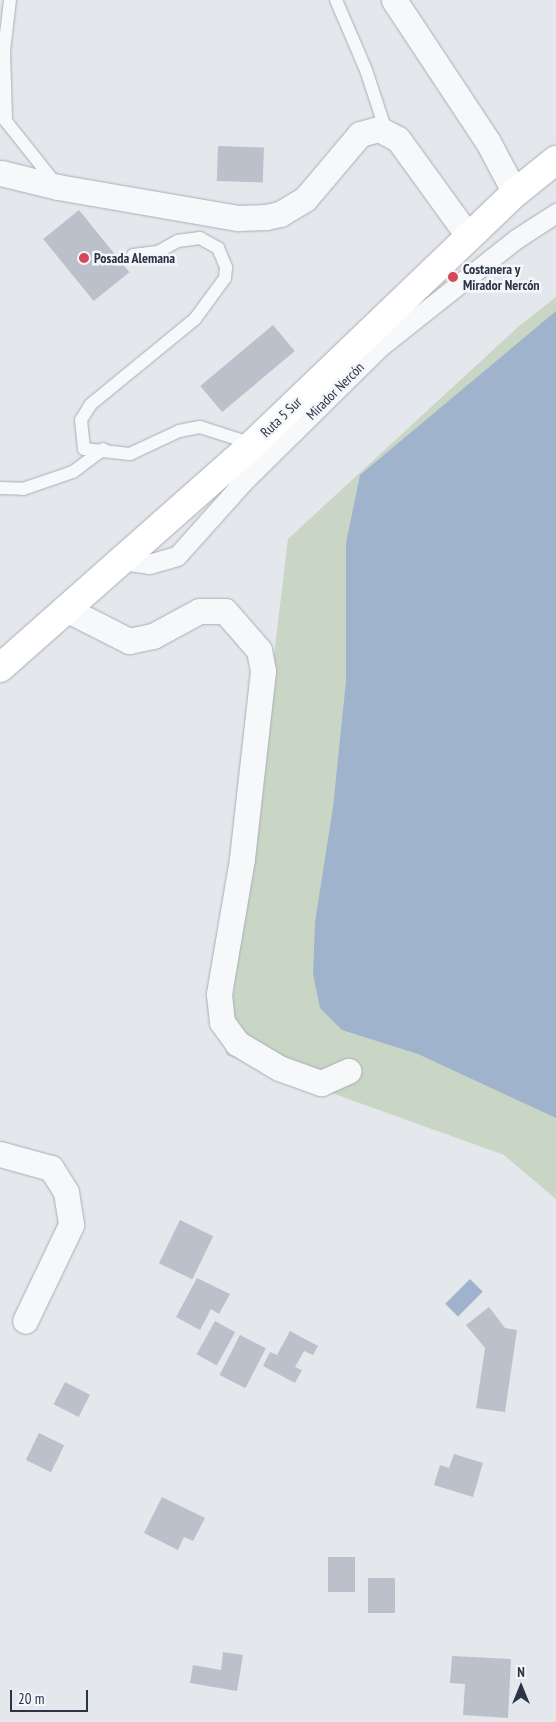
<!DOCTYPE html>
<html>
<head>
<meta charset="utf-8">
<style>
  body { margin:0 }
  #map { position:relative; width:556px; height:1722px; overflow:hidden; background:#e4e7ec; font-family:"PT Sans Narrow",sans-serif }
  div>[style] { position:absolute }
  .green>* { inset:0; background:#c9d6c5 }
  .water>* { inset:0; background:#9fb4cc; transform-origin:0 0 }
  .building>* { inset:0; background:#bbc0ca; transform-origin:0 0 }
  .roads { filter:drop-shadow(0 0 1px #a9aeb7) drop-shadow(0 0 1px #a9aeb7) }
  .service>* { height:12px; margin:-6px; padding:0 6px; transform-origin:6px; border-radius:6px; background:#f7f8fa }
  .pedestrian>* { height:19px; margin:-9.5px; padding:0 9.5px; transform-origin:9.5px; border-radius:9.5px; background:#f7f8fa }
  .minor>* { height:25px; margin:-12.5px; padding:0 12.5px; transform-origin:12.5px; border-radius:12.5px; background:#f7f8fa }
  .trunk>* { height:28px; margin:-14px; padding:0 14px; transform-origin:14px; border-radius:14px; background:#fff }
  .dots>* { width:14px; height:14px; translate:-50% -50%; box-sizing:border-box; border:2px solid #f4f6f9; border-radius:50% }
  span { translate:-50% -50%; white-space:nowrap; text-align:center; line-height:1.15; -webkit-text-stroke:5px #f4f6f9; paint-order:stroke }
  .poi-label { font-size:14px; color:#2b3445; font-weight:700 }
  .left { translate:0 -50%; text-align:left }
  .street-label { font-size:14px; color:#2b3445 }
  .north { position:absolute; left:496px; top:1662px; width:50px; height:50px; -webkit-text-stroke:4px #f4f6f9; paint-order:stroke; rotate:0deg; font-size:14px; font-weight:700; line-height:20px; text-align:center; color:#2b3445 }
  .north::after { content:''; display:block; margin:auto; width:18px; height:22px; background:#2b3445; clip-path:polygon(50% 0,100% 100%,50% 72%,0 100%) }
  .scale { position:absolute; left:10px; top:1690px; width:78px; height:22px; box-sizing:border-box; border:2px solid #2b3445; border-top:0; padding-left:6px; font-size:15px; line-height:18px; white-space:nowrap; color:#2b3445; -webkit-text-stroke:4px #f4f6f9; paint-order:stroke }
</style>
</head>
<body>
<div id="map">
  <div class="green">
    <i style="clip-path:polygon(556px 297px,556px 1199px,504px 1155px,226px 1055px,288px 539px,519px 326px)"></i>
  </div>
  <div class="water">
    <i style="clip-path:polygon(556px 311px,556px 1118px,418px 1054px,342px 1030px,320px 1008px,313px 974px,315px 922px,333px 807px,346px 681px,346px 543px,360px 475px)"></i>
    <i style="left:470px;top:1279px;width:18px;height:35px;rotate:45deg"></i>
  </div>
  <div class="building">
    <i style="left:218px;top:146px;width:46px;height:35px;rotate:2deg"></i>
    <i style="left:79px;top:210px;width:80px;height:46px;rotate:51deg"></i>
    <i style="left:273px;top:325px;width:34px;height:95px;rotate:50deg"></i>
    <i style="left:180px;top:1220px;width:37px;height:48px;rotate:26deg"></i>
    <i style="clip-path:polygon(197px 1278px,230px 1294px,219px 1314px,211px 1309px,200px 1330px,176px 1317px)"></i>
    <i style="clip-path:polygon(489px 1307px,505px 1328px,517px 1330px,505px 1412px,476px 1408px,485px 1348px,466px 1325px)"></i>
    <i style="left:215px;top:1321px;width:23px;height:38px;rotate:29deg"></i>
    <i style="clip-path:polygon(290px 1331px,318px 1346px,313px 1355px,304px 1351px,295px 1367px,302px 1370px,295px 1383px,263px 1366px,270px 1352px,277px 1355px)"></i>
    <i style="left:240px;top:1335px;width:29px;height:45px;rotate:27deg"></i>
    <i style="left:65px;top:1382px;width:28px;height:25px;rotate:27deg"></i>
    <i style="left:39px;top:1433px;width:28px;height:30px;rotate:26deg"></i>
    <i style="clip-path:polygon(454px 1454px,483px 1463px,473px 1497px,434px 1485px,440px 1465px,449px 1468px)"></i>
    <i style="clip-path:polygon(162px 1497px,205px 1518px,193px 1541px,184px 1537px,178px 1550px,144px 1533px)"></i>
    <i style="left:328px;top:1557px;width:27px;height:35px"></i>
    <i style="left:368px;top:1578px;width:27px;height:35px"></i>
    <i style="clip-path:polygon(223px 1652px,243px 1655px,237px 1691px,190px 1683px,193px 1665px,221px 1670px)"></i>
    <i style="clip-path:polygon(452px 1656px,511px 1659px,508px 1718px,463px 1715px,465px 1684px,450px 1683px)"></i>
  </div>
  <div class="roads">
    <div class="service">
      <i style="left:336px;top:0;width:76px;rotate:66.8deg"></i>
      <i style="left:366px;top:70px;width:64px;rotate:71.8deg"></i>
      <i style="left:1px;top:115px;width:87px;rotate:51.5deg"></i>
      <i style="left:6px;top:118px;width:67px;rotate:-91.7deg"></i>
      <i style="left:4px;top:51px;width:51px;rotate:-83.3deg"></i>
      <i style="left:133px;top:255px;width:25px;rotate:-7deg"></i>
      <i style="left:158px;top:252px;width:23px;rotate:-29deg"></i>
      <i style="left:178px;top:241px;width:22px;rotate:-8deg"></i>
      <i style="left:200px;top:238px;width:21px;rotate:29deg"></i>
      <i style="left:218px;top:248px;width:21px;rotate:67deg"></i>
      <i style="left:226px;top:267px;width:11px;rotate:95deg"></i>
      <i style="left:225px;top:278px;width:51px;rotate:126.2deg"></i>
      <i style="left:195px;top:319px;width:134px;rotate:140.7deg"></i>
      <i style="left:91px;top:404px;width:19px;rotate:122deg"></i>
      <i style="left:81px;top:420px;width:29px;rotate:84deg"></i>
      <i style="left:84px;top:449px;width:46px;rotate:6.2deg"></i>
      <i style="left:130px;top:454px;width:54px;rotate:-25.1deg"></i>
      <i style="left:179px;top:431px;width:21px;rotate:-11deg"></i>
      <i style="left:200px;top:427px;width:56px;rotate:17.8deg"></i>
      <i style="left:0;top:488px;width:23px;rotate:2deg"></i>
      <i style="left:23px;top:489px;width:53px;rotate:-18.8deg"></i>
      <i style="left:73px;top:472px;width:38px;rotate:-37deg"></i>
    </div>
    <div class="pedestrian">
      <i style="left:122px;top:560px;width:27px;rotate:8deg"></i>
      <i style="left:149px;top:564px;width:29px;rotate:-16deg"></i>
      <i style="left:177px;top:556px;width:101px;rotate:-48.2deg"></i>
      <i style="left:244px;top:481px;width:192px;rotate:-44.6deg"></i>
      <i style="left:381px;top:346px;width:172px;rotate:-38.4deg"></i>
      <i style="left:516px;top:239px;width:48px;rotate:-33deg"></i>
    </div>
    <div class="minor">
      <i style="left:394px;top:0;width:170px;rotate:56.5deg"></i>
      <i style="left:488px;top:142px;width:58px;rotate:62.1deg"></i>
      <i style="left:1px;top:173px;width:59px;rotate:13.8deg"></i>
      <i style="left:58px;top:187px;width:183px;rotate:9.8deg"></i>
      <i style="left:238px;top:218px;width:28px;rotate:-2deg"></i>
      <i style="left:266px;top:217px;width:14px;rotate:-12deg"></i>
      <i style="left:280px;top:214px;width:29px;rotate:-31deg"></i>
      <i style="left:305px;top:199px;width:85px;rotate:-49.8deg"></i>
      <i style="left:360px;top:134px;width:20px;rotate:-15deg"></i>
      <i style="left:379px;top:129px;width:21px;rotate:28deg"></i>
      <i style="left:398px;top:139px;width:121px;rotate:54.1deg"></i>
      <i style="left:66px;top:609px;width:71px;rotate:26.9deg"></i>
      <i style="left:129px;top:641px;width:25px;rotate:-12deg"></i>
      <i style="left:153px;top:636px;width:52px;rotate:-28.5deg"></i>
      <i style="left:199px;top:611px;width:26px"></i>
      <i style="left:225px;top:611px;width:52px;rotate:48.9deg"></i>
      <i style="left:259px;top:650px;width:21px;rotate:79deg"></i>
      <i style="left:263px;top:671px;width:189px;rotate:96.4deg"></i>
      <i style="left:242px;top:859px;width:137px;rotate:99.7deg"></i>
      <i style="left:219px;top:994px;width:28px;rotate:84deg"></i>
      <i style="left:222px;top:1022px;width:26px;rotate:54deg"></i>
      <i style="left:237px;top:1043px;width:49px;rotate:30.8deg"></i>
      <i style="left:279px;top:1068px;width:45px;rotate:19.7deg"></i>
      <i style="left:321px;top:1083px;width:30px;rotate:-24deg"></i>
      <i style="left:0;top:1154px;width:53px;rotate:15.4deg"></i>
      <i style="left:51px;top:1168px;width:28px;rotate:58deg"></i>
      <i style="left:66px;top:1192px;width:33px;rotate:81deg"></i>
      <i style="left:71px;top:1225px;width:106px;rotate:115.6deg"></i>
    </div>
    <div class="trunk">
      <i style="left:0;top:668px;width:338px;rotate:-41.5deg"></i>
      <i style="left:253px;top:444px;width:363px;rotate:-43.8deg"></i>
      <i style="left:515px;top:193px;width:53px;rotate:-38.8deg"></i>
    </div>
  </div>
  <div class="dots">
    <i style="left:84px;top:258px;background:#d1495b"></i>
    <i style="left:453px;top:277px;background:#d1495b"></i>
  </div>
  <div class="poi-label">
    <span class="left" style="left:94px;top:258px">Posada Alemana</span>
    <span class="left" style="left:463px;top:277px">Costanera y<br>Mirador Nercón</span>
  </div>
  <div class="street-label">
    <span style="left:335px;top:391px;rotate:-45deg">Mirador Nercón</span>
    <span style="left:281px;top:417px;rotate:-44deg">Ruta 5 Sur</span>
  </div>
  <div class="north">N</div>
  <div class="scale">20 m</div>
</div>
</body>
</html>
